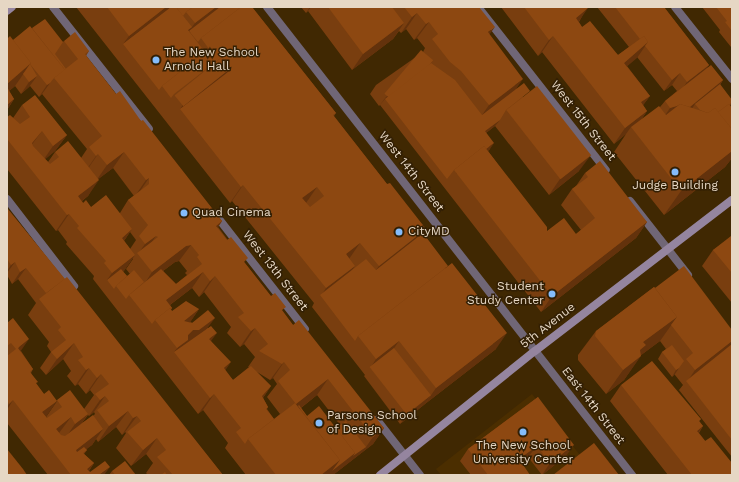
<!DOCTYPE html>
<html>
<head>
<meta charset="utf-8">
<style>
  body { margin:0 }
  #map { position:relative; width:739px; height:482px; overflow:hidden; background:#402802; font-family:"Work Sans",sans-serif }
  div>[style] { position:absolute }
  .built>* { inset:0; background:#4b2e00 }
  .street>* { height:8px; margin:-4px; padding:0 4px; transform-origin:4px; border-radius:4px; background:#706676 }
  .secondary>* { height:8px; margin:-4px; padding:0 4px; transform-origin:4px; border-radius:4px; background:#95859f }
  .wall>* { inset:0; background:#793e0f }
  .shaded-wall>* { inset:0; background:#63320c }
  .building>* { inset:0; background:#8d4811; transform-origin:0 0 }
  .dots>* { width:11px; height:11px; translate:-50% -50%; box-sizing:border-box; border:2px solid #321f04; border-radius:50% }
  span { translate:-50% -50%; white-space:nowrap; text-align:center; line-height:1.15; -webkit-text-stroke:3px #321f04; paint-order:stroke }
  .poi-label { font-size:12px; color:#e6d7c4 }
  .left { translate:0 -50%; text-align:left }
  .right { translate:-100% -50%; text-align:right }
  .street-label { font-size:12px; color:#e6d7c4 }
  .frame { position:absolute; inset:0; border:8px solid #e6d7c4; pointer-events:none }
</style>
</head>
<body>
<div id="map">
  <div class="built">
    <i style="clip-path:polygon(532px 394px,583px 459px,562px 475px,441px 475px,436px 469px)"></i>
  </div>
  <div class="street">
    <i style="left:53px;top:7px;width:155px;rotate:51.8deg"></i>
    <i style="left:267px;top:7px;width:594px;rotate:52.05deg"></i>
    <i style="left:478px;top:7px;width:207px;rotate:51.9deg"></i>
    <i style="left:675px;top:7px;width:92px;rotate:51.6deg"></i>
    <i style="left:7px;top:199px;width:110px;rotate:52.4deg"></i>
    <i style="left:630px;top:201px;width:94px;rotate:51.9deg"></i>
    <i style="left:215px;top:214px;width:146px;rotate:52deg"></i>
    <i style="left:377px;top:420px;width:70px;rotate:52deg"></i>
  </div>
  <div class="secondary">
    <i style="left:7px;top:11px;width:6px;rotate:-39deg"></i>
    <i style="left:380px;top:475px;width:198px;rotate:-38.7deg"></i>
    <i style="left:535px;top:351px;width:248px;rotate:-37.5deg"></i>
  </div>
  <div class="wall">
    <i style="clip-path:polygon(76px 7px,252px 7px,336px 113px,334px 116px,387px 184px,426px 229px,423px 233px,496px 349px,425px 404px,400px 424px,364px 376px,365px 375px,312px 307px,314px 303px,232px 201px,230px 203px)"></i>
    <i style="clip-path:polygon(301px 7px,479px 7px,489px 35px,516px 88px,579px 171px,549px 195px,495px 126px,486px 133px,490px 149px,488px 151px,547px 231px,576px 234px,581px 230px,561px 205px,572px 189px,576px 186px,585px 173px,647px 222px,636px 238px,541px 312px,380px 105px,379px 106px,370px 94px,376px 85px,423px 52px,425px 48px,417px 38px,414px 40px,406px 29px,401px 33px,399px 31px,393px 39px,352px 70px,308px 11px,306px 13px)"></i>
    <i style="clip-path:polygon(evenodd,501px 7px,587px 7px,579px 22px,582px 27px,618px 55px,629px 47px,597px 7px,664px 7px,709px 65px,707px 68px,723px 80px,720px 85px,732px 100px,732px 103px,730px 106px,732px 108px,732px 158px,725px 167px,664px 215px,614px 152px,626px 134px,614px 144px,542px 52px,538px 56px,501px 7px,637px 57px,664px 91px,672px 85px,677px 91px,665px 101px,660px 107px,641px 120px,647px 111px,643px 105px,650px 96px,627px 66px,637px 57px)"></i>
    <i style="clip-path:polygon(702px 7px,732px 7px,732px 47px,731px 47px,719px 32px,720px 30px)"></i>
    <i style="clip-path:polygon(evenodd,32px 28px,63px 42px,64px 41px,89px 51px,86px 56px,116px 94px,141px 121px,222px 221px,218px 227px,245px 263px,293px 325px,384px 428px,373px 444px,333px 475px,246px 475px,225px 448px,228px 443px,203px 410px,198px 414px,93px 279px,94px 276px,66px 244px,67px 242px,58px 230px,56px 231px,7px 169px,7px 117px,13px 118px,22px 105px,67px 135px,55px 151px,45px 159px,48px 162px,55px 152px,81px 158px,87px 149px,42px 94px,39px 97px,30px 86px,21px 94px,15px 86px,9px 91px,14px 99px,7px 110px,7px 39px,13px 40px,32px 28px,113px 168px,134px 196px,128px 200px,120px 213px,91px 207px,83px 203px,82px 201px,88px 196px,98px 179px,113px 168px,32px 28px,130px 232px,136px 240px,130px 249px,124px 241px,130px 232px,32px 28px,133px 258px,133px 259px,126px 269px,130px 274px,127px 276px,123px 272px,133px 258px,32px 28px,179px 261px,187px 271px,185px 273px,187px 275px,176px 284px,163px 271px,175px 262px,179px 261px,32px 28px,192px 288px,199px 297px,204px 292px,231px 327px,227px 333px,240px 347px,244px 344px,255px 357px,248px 367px,249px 367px,233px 380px,225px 371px,211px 341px,208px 328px,190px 322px,199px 309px,172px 311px,171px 310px,172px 308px,170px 305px,192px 288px,32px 28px,257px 372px,270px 380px,273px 378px,277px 384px,267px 397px,280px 414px,274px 419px,267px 409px,268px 407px,263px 398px,271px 386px,257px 372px,32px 28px,317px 395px,340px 425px,336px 428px,307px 416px,301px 408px,317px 395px)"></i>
    <i style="clip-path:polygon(evenodd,7px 208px,223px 475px,148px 475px,146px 473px,153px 463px,146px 454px,131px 466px,116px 448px,126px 433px,125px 432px,122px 435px,116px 427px,98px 442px,96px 439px,92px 445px,86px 449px,87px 450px,84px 454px,94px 463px,89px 471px,90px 472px,104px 475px,48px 475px,7px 423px,7px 323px,21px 351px,33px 369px,31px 373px,36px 384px,44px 394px,57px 401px,46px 417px,47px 418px,46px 416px,57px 400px,84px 409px,94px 395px,90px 390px,86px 394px,78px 384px,75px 386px,67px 376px,71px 371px,63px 359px,46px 375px,40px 368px,51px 352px,47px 346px,49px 342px,28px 315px,36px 303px,18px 279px,12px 284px,7px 275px,7px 208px,94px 412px,95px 414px,93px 416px,82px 423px,88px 415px,89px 416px,94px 412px)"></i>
    <i style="clip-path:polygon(732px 237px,732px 303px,702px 266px,713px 250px)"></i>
    <i style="clip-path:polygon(654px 287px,732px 330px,732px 457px,679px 390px,683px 385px,675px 375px,675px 374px,672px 377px,658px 359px,662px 352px,666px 349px,660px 341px,641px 355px,624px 380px,606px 394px,578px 360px,578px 355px,596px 331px)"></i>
    <i style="clip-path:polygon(621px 385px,701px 419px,699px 421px,703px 426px,699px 433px,732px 475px,668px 475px,610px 401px)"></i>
    <i style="clip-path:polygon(538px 397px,566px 456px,542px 475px,528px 457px,521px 463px,530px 475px,471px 475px,460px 461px,468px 449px)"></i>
    <i style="clip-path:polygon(112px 471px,136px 475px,109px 475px)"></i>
  </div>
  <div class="shaded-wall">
    <i style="clip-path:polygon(166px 7px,172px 7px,123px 44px,129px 36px)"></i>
    <i style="clip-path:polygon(216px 7px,225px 7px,188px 35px,188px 30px,192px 27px,195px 23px)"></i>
    <i style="clip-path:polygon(310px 7px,311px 7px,308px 11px,306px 13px)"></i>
    <i style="clip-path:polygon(588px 8px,577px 24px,576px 18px)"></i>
    <i style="clip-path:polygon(417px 13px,406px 29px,401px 33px,412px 17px)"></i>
    <i style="clip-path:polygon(429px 22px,417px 38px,414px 40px,426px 24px)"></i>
    <i style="clip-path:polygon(404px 23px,393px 39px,352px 70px,363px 54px)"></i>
    <i style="clip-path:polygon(495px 27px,483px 43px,488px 32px)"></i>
    <i style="clip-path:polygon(553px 36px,542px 52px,538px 56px,549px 40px)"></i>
    <i style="clip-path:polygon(648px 42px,637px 58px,612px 79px,624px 63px)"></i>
    <i style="clip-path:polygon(433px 60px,427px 69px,385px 99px,379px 106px,386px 97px)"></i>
    <i style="clip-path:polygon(31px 63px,15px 86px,7px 93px,7px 84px)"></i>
    <i style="clip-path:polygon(709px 65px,701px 77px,679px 94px,687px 82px)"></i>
    <i style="clip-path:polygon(231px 68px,216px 88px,180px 109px,183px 105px)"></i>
    <i style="clip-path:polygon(680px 73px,672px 85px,664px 91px,672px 80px)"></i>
    <i style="clip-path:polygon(37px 76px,29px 87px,21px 94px,29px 82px)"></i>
    <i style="clip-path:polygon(523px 79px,512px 95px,478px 121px,489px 105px)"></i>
    <i style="clip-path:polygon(723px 80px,717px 89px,695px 104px,691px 110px,686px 109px)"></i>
    <i style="clip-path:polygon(50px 83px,42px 94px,39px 97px,47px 85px)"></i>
    <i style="clip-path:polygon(650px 96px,638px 112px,641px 102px)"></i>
    <i style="clip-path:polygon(14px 99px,7px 110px,7px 105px)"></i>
    <i style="clip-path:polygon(682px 104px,664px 117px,670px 108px)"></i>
    <i style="clip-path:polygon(647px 111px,636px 127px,631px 127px,626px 134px,614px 144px,625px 128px)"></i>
    <i style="clip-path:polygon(500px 120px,495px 126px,481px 137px,485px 131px)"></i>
    <i style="clip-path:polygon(42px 131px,30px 147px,20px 159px,32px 143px)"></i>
    <i style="clip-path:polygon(67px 135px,55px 151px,42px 162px,53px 146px)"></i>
    <i style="clip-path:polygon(494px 143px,490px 149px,457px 174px,456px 172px)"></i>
    <i style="clip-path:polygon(732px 151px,732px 158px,725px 167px,664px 215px,681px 191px)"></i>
    <i style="clip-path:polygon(124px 152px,113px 168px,96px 181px,107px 165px)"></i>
    <i style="clip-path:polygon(98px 154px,87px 170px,85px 172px,96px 156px)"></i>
    <i style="clip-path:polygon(591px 155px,579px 171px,549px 195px,560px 179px)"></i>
    <i style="clip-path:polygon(149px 178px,138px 194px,135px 196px,146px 180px)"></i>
    <i style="clip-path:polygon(99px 180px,88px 196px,67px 212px,78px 196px)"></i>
    <i style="clip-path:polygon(243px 185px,232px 201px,230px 203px,241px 187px)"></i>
    <i style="clip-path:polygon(317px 187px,306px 203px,302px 198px)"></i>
    <i style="clip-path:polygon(69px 214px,58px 230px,56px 231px,67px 215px)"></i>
    <i style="clip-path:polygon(222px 221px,211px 237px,216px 226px)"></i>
    <i style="clip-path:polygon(647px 222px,636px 238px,541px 312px,552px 296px)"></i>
    <i style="clip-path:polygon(132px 229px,121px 245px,122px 238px)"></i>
    <i style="clip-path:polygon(426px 229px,415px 245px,367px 282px,379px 266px)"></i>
    <i style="clip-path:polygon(156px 236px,145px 252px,138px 254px,145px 244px)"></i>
    <i style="clip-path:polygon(360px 243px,349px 259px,346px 254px)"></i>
    <i style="clip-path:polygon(191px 245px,179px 261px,175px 262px,143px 286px,152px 272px,186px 246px)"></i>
    <i style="clip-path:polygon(135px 255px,124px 271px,109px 282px,107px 280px,112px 273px)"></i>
    <i style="clip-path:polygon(15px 262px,7px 273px,7px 271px,11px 265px)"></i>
    <i style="clip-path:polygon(355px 266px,344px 282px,321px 296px,326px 288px)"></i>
    <i style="clip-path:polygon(26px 268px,18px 279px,12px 284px,20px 272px)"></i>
    <i style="clip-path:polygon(203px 272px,192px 288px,155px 316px,166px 300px)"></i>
    <i style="clip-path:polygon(215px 276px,204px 292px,199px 297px,210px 281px)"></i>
    <i style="clip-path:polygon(199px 309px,185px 330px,184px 321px)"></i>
    <i style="clip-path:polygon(677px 317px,660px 341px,636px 359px,641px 356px,624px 380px,606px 394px,643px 342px)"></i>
    <i style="clip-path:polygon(215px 318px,200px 338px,174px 352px,188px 335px,193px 330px)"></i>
    <i style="clip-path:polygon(255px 328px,244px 344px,240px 347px,251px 331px)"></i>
    <i style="clip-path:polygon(217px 333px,205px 349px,209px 339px)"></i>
    <i style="clip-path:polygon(507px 333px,496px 349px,425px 404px,436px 388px)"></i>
    <i style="clip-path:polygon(29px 339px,18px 355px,18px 348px)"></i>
    <i style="clip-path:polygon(399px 341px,388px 357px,371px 367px,376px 359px)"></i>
    <i style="clip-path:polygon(732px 341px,732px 345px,687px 382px,695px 370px)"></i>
    <i style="clip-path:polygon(74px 343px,63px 359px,46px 375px,57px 359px)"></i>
    <i style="clip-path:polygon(231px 362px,220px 378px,224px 368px)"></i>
    <i style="clip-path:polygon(284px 362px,273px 378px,270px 380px,282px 364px)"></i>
    <i style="clip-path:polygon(89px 368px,78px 384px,75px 386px,86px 370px)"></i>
    <i style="clip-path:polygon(679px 368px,675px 374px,672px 377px,676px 370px)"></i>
    <i style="clip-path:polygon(101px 374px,90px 390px,86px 394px,97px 378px)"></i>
    <i style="clip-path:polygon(328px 379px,317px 395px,289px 417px,296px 404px)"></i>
    <i style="clip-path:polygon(271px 386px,260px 402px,262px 396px)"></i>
    <i style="clip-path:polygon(214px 394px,203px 410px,198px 414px,210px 398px)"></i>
    <i style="clip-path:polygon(431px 395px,425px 404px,400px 424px,407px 415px)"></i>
    <i style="clip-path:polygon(105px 396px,94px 412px,89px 416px,100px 400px)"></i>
    <i style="clip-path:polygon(13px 400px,7px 410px,7px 407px,9px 404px)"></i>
    <i style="clip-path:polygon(57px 401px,46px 417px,42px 412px)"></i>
    <i style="clip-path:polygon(128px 411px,116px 427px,98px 442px,109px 426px)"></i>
    <i style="clip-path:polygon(88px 414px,77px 430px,64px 440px,75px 424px)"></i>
    <i style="clip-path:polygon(137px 416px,125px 432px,122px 435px,133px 418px)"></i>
    <i style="clip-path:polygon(71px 417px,59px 433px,56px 429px)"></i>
    <i style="clip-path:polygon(703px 426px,692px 442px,697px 431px)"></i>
    <i style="clip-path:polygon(384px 428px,373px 444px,333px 475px,321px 475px,340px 460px,355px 453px,366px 447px,373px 437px)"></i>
    <i style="clip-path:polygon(103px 429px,92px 445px,65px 466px,76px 450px)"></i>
    <i style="clip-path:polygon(157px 438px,146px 454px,131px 466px,143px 450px)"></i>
    <i style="clip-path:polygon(574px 445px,566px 456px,542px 475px,550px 463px)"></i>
    <i style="clip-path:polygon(537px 446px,528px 457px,510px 471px,519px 459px)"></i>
    <i style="clip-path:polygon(94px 463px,86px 475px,87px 469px)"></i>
    <i style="clip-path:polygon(110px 467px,104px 475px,99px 475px)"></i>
  </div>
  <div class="building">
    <i style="clip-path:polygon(107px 7px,166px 7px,129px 36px)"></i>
    <i style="clip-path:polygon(171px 7px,176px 7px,192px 27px,188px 30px,205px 52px,162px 86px,159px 90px,123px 44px)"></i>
    <i style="clip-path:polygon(176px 7px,193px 7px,186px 12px,183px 16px)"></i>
    <i style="clip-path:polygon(193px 7px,216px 7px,195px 23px,186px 12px)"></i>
    <i style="clip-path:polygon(220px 7px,241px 7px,201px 38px,198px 42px,189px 31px)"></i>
    <i style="clip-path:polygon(evenodd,241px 7px,252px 7px,336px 113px,333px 115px,387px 184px,390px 183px,426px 229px,379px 266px,360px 243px,346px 254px,355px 266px,326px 288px,243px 185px,241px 187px,180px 109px,228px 72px,231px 68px,222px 57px,174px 94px,171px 98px,162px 86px,209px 49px,201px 38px,241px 7px,317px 187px,324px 196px,310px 207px,302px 198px,317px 187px)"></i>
    <i style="clip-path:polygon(328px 7px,392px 7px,404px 23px,363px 54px)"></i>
    <i style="clip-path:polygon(404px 7px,479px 7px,495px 27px,488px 32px,523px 79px,489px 105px,461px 71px,450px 62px,432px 39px,438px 34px,429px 22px,426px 24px,417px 13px,412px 17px)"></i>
    <i style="clip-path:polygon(524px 7px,587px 7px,588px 8px,576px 18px,582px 27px,590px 21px,618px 55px,644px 36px,648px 42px,624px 63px,650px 96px,641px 102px,647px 111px,625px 128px,553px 36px,549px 40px)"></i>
    <i style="clip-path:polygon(615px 7px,664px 7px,709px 65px,687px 82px,680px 73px,672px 80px,645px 46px,648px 42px,644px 36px,640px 39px)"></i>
    <i style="clip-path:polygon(716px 7px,732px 7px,732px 31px,725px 22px,727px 21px)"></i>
    <i style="clip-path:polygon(45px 19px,63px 42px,55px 54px,66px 69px,65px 70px,32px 28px)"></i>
    <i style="clip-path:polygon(30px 26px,65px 70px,54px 78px,50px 83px,47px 85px,30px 64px,31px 63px,13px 40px)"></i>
    <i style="clip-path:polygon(75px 32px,89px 51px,85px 54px,116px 94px,120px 91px,141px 121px,143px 120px,222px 221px,216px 226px,227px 240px,231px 237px,248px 258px,244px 262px,271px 296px,275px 293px,286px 307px,282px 310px,293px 325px,299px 320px,384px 428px,373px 437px,328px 379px,296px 404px,278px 381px,290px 370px,284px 362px,282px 364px,259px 351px,268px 344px,255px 328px,251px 331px,238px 317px,244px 313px,215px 276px,210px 281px,203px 272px,166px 300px,172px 308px,171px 309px,170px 308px,155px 320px,152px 324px,129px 295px,161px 269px,176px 284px,202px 264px,197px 257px,199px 255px,191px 245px,186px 246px,152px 272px,137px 253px,158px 237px,156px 236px,145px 244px,139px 236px,148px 225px,128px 200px,149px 184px,149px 178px,146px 180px,124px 152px,107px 165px,98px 154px,96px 156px,89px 147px,102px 136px,54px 78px,78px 59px,64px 41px)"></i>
    <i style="clip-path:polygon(10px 36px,31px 63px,7px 84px,7px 39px)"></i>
    <i style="left:421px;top:50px;width:16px;height:57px;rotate:40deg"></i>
    <i style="left:222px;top:57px;width:14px;height:61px;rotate:51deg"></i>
    <i style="clip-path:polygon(431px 63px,455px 80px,482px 115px,524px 83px,530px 91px,506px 110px,500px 120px,485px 131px,494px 143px,486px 149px,484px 146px,454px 170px,447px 179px,385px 99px)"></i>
    <i style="clip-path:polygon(30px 64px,37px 76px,29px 82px,23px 74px)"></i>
    <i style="clip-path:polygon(711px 65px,723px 80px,690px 107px,680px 104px,677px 106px,670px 108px,665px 101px)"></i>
    <i style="clip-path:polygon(720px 84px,732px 100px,732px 102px,729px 105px,729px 104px,718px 112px,715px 108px,708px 113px,700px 110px,695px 104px)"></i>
    <i style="left:537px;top:86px;width:88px;height:39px;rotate:52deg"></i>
    <i style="clip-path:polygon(7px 87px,14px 99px,7px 105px)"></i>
    <i style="clip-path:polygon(35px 95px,67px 135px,53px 146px,42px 131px,32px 143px,33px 146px,50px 164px,59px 157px,55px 152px,68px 141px,99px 180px,78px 196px,83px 203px,86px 200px,91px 207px,106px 195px,132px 229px,122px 238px,135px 255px,112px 273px,104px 263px,106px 261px,77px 228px,79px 226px,69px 214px,67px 215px,7px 139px,7px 117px,10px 115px,20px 124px,30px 117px,22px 105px)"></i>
    <i style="clip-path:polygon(680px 104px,708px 113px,715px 108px,732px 129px,732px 151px,681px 191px,631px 127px,659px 106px,666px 115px)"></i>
    <i style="clip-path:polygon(729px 104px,732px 108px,732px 129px,718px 112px)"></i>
    <i style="clip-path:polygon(484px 146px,547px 227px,547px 231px,564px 218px,576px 234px,595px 218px,572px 189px,588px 177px,585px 173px,600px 161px,647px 222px,552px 296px,454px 170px)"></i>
    <i style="clip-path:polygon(7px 208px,65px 279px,46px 293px,26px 268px,20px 272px,15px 262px,11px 265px,7px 259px,7px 255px,8px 254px,7px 252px)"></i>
    <i style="clip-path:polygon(423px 233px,448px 266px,358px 336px,355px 341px,320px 295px,366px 259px,376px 270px)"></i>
    <i style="clip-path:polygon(731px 236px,732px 237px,732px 273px,713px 250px)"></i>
    <i style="clip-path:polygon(452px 263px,507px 333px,436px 388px,399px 341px,376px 359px,358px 336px)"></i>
    <i style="clip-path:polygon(684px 266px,732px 330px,732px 341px,695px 370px,686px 359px,693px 353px,671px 325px,677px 317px,655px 288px)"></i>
    <i style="clip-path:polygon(121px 269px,127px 276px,116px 286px,114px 289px,107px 280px)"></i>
    <i style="clip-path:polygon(134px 270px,144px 282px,129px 295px,126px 299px,116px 286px)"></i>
    <i style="clip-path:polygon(67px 277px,223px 475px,173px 475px,157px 457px,166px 450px,157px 438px,143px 450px,127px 432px,141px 421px,137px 416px,133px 418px,128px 411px,109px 426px,97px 410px,109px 401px,105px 396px,100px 400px,95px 394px,109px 384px,101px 374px,97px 378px,89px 368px,86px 370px,78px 360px,83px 357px,74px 343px,57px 359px,51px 352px,66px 340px,58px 330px,61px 327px,39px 299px)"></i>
    <i style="clip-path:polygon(654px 287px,677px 317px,643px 342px,646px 345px,640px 350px,641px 356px,623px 370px,595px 336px,596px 331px)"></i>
    <i style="clip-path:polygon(186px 301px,199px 309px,184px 321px,192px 323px,208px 310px,215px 318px,199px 330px,193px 330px,188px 335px,188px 340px,177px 348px,155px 320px,170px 308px,172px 311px)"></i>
    <i style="clip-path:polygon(13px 318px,29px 339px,18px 348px,33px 369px,30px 372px,38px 382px,36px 383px,44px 394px,49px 390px,57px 401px,42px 412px,47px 418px,62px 407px,57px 400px,70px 390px,88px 414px,75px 424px,71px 417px,56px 429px,61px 435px,65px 436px,93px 415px,103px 429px,76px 450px,77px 452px,84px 447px,87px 450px,83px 453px,94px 463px,87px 469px,90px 472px,105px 461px,110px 467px,99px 475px,71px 475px,13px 400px,9px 404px,7px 400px,7px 391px,8px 391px,7px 390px,7px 356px,16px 349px,11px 343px,7px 346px,7px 323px)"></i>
    <i style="clip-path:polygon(211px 326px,217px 333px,209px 339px,231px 362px,224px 368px,233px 380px,251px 366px,271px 386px,262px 396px,268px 407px,266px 409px,274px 419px,248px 439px,245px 444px,236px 432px,241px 428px,214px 394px,210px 398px,174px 352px)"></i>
    <i style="clip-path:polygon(732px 344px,732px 440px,686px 381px)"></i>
    <i style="clip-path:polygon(672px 345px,684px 361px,679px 368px,676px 370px,662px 352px)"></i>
    <i style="left:394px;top:348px;width:60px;height:31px;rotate:52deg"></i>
    <i style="clip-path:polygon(652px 361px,701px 419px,699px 421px,703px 426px,697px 431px,705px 441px,711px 437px,732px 463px,732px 475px,692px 475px,621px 385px)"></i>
    <i style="clip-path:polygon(538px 397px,574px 445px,550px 463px,537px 446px,519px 459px,530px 475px,488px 475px,468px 449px)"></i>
    <i style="clip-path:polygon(295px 403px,340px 460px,321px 475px,276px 475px,248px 439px)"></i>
    <i style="clip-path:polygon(299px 405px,307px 416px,319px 406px,355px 453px,332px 471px,340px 460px,298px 406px)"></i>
    <i style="clip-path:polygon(346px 421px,366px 447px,353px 456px,355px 453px,336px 428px)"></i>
    <i style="clip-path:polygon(594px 443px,619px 475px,553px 475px)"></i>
    <i style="clip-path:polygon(7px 449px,23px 469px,27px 475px,7px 475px)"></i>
    <i style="clip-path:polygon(125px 461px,136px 475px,115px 475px,112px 471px)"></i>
    <i style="clip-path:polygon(165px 472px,167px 475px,161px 475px)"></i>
  </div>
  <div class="dots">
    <i style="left:156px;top:60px;background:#84bcfb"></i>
    <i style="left:675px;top:172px;background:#84bcfb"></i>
    <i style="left:184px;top:213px;background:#84bcfb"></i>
    <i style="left:399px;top:232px;background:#84bcfb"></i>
    <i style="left:552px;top:294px;background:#84bcfb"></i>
    <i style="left:319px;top:423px;background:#84bcfb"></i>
    <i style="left:523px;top:432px;background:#84bcfb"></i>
  </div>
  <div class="poi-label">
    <span class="left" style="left:164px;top:60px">The New School<br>Arnold Hall</span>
    <span style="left:675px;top:186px">Judge Building</span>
    <span class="left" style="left:192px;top:213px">Quad Cinema</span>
    <span class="left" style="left:408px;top:232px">CityMD</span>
    <span class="right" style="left:544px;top:294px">Student<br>Study Center</span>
    <span class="left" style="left:327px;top:423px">Parsons School<br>of Design</span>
    <span style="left:523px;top:453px">The New School<br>University Center</span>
  </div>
  <div class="street-label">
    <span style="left:583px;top:121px;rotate:52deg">West 15th Street</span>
    <span style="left:411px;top:172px;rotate:52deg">West 14th Street</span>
    <span style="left:275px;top:271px;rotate:52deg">West 13th Street</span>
    <span style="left:548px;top:326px;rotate:-38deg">5th Avenue</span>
    <span style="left:593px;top:406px;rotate:52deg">East 14th Street</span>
  </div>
  <div class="frame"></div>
</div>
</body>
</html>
